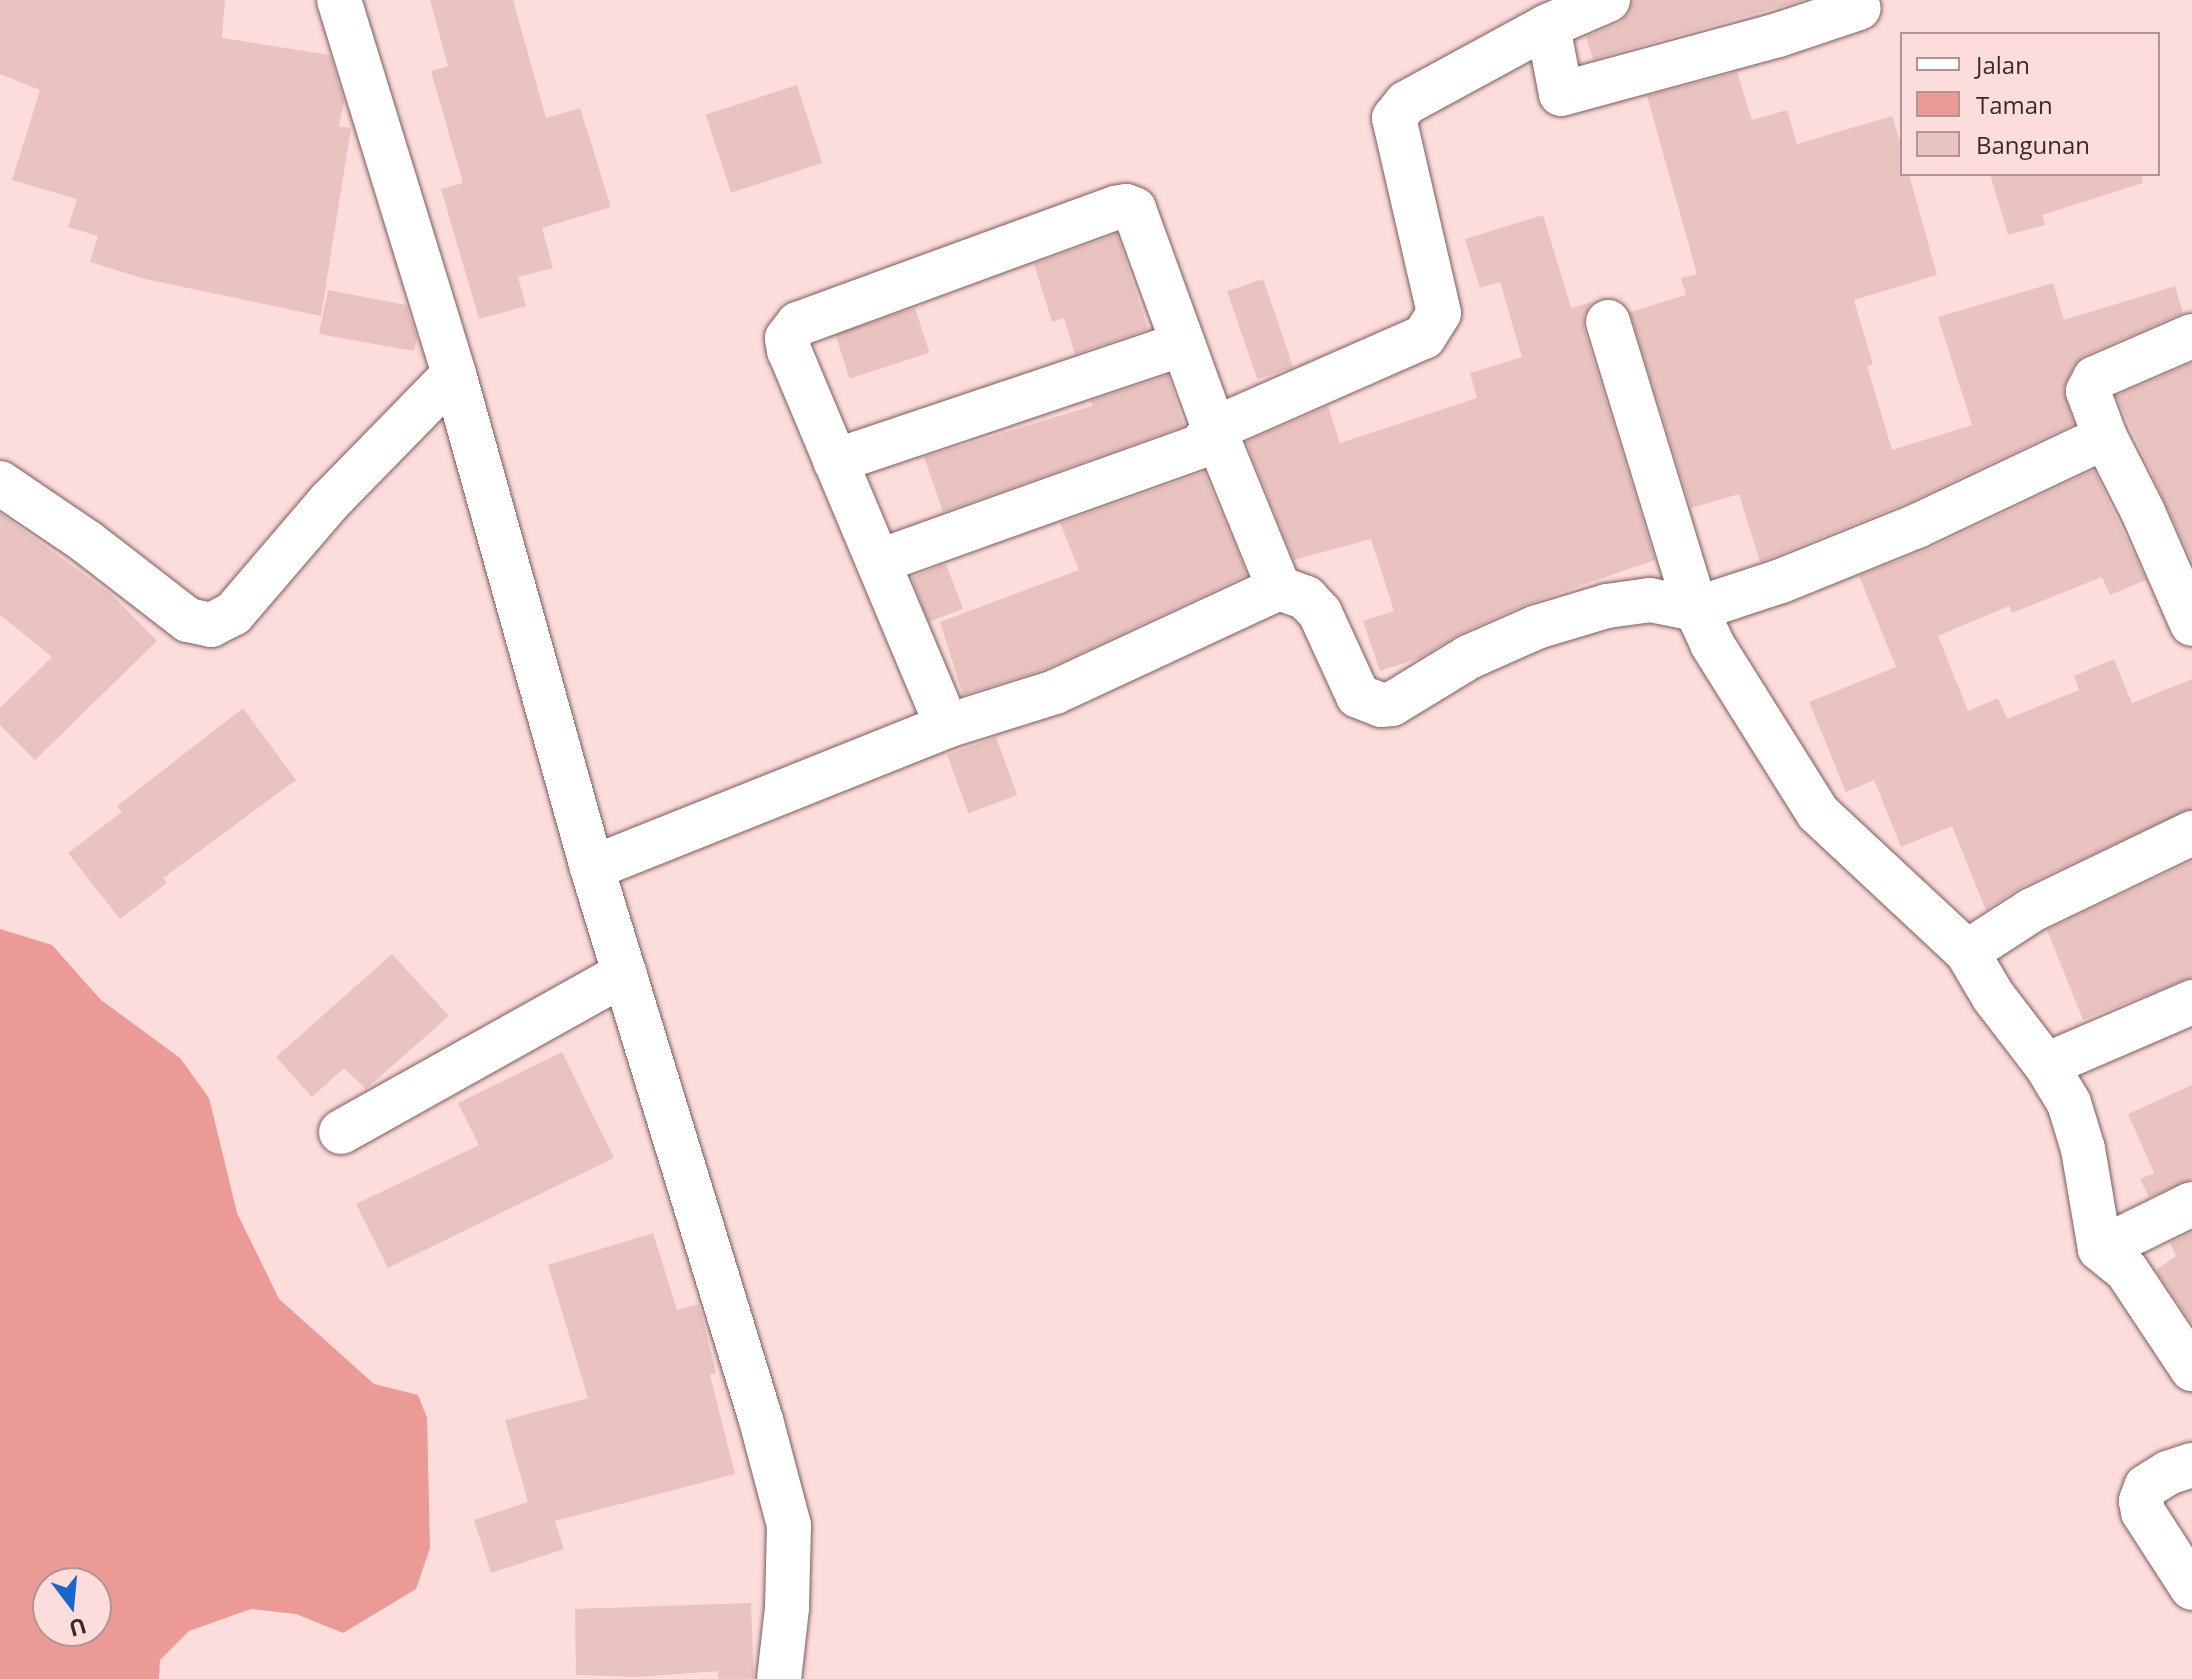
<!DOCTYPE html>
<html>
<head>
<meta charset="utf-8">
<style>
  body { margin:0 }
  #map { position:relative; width:2192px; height:1679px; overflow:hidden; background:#fddddb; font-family:"Open Sans",sans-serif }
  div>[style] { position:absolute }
  .green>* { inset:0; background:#ec9a96 }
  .building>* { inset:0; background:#e9c3c0; transform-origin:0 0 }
  .roads { filter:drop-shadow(0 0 2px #7d5c5a) drop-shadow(0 0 2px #7d5c5a) }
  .street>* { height:44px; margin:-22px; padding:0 22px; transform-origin:22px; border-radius:22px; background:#fff }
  span { translate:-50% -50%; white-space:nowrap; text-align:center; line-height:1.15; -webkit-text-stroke:8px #fddddb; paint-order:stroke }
  .legend { position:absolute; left:1900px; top:32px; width:260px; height:144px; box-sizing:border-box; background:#fddddb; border:2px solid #af9694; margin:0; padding:10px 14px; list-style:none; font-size:24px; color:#3a2b2a }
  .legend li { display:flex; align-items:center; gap:16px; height:40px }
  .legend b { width:40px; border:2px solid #af9694 }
  .north { position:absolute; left:32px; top:1567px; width:80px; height:80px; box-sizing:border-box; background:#fddddb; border:2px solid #af9694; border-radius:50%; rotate:164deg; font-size:22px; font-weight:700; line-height:32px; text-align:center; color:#3a2b2a }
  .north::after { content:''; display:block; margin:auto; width:28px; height:36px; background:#1867d1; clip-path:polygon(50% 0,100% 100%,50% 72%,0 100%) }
</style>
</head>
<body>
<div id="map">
  <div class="green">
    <i style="clip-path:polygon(evenodd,0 929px,52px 945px,101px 1000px,180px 1058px,209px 1098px,237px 1213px,279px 1299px,374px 1384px,418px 1395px,427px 1418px,430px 1548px,416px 1589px,343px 1633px,296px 1614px,251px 1609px,189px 1631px,160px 1660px,159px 1679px,0 1679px,0 929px,48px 1583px,96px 1583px,96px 1631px,48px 1631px,48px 1583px)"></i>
  </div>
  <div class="building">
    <i style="clip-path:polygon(0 0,225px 0,222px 38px,330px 55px,344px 101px,339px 126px,351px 128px,321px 316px,145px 279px,90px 262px,98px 236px,68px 227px,77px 199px,12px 180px,40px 90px,0 74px)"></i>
    <i style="clip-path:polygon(430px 0,513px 0,546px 118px,580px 108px,611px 207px,542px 228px,553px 268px,518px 277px,526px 306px,479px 319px,441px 189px,463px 183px,431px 71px,448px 66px)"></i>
    <i style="clip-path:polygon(1633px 0,1804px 0,1593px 59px,1586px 37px,1619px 23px,1628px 14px)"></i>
    <i style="clip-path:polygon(1737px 72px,1752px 120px,1787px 110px,1797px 144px,1892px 116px,1902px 147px,1902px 174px,1909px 174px,1937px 275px,1854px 300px,1873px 364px,1867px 366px,1892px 450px,1972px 425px,1938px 317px,2053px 283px,2064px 320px,2175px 286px,2183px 313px,2085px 355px,2074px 365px,2063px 390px,2074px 424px,1907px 503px,1760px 562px,1739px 494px,1691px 508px,1630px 312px,1686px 295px,1681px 278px,1697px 274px,1647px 96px)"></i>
    <i style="left:797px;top:85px;width:82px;height:96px;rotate:72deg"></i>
    <i style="clip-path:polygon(1990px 174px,2142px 174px,2143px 183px,2042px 215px,2045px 225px,2008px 235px)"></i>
    <i style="clip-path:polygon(1543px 215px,1571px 308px,1592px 302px,1584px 316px,1584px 329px,1655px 560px,1527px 604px,1459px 634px,1420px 658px,1380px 671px,1363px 621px,1394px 611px,1371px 539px,1294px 560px,1246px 442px,1328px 406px,1340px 443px,1477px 398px,1470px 373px,1522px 357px,1500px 282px,1480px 288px,1465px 239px)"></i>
    <i style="clip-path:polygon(1117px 234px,1148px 329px,1075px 354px,1064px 318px,1052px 322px,1034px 264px)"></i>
    <i style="left:1263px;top:279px;width:93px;height:38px;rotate:71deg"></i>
    <i style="clip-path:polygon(328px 290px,406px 305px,417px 338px,414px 351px,319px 334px)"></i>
    <i style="left:915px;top:308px;width:47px;height:84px;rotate:72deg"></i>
    <i style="clip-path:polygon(2192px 363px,2192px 561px,2116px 396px)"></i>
    <i style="clip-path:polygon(1168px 375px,1184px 426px,943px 512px,924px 457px,1092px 406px,1091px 401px)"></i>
    <i style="clip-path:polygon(2094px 470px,2146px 580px,2110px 595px,2102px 577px,2012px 613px,2009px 606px,1938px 636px,1968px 711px,1998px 698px,2007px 719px,2079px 690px,2074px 676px,2114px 659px,2132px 703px,2192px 679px,2192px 808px,2021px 887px,1986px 910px,1952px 826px,1901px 847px,1874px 780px,1846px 792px,1809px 702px,1896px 667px,1859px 576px,1928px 549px)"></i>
    <i style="clip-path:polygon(1204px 472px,1247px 575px,1046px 669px,963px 695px,940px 622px,1079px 570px,1060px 523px)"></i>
    <i style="clip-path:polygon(0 513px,112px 595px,157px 641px,35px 760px,0 725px,0 708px,52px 657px,0 615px)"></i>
    <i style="left:946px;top:564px;width:48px;height:37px;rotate:69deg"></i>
    <i style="clip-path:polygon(243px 708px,296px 780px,163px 878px,167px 883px,120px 919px,68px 853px,122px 812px,117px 806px)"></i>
    <i style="left:996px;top:737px;width:62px;height:52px;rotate:70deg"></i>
    <i style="clip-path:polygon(2192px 861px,2192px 977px,2083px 1020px,2047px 930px)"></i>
    <i style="clip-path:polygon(392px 954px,449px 1016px,366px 1089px,344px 1068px,312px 1097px,276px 1057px)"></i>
    <i style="clip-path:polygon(562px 1052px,614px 1158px,388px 1268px,356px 1204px,479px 1145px,458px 1103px)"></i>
    <i style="clip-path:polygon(2192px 1085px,2192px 1179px,2149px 1197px,2140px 1179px,2154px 1173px,2128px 1114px)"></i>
    <i style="clip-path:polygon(2192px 1232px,2192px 1324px,2156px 1270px,2176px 1256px,2170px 1243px)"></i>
    <i style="clip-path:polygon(653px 1233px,677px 1310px,699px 1304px,716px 1373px,710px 1375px,735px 1474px,555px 1521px,564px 1549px,491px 1573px,474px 1520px,528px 1502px,505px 1420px,588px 1398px,548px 1265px)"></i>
    <i style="clip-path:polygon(751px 1603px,754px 1679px,718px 1679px,718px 1671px,638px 1677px,576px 1675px,575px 1609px)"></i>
  </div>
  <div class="roads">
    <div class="street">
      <i style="left:339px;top:0;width:391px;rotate:72.9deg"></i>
      <i style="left:454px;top:374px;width:513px;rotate:74.39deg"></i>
      <i style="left:592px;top:868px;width:577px;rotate:72.98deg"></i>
      <i style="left:761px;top:1420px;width:109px;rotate:75.1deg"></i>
      <i style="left:789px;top:1525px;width:83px;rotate:91.4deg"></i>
      <i style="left:787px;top:1608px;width:71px;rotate:96.4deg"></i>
      <i style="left:1608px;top:0;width:65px;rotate:156.6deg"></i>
      <i style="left:1548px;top:26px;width:69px;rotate:79.2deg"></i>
      <i style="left:1561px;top:94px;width:225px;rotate:-15.2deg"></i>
      <i style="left:1778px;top:35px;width:85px;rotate:-18.4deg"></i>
      <i style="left:1608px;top:322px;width:300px;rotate:73deg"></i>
      <i style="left:1696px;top:609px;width:38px;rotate:65deg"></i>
      <i style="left:1712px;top:644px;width:199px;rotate:57.9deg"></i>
      <i style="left:1818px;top:813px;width:204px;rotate:43deg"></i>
      <i style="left:1967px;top:952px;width:51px;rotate:59.4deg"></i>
      <i style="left:1993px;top:996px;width:87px;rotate:52.5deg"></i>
      <i style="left:2046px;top:1065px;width:44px;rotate:58.8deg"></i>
      <i style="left:2069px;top:1103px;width:48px;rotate:73.1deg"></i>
      <i style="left:2083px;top:1149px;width:101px;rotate:80.4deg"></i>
      <i style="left:2100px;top:1249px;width:35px;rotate:39deg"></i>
      <i style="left:2127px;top:1271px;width:118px;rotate:56.4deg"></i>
      <i style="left:2192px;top:336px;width:106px;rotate:156.6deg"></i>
      <i style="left:2095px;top:378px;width:15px;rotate:118deg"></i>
      <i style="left:2088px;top:391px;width:49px;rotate:69.7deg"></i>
      <i style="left:2105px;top:437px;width:84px;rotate:63.1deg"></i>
      <i style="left:2143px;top:512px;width:122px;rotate:66.4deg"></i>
      <i style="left:835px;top:461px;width:367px;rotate:-18.6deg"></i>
      <i style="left:0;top:483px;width:105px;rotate:34.1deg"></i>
      <i style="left:87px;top:542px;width:128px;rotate:37.7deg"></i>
      <i style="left:188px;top:620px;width:24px;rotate:12deg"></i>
      <i style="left:211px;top:625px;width:25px;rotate:-27deg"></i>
      <i style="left:233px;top:614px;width:149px;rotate:-49.4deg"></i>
      <i style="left:330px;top:501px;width:177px;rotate:-45.7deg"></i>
      <i style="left:880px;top:561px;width:339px;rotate:-19.7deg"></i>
      <i style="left:1199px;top:447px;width:23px;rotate:-50deg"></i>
      <i style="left:1214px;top:429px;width:229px;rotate:-23.7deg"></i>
      <i style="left:1424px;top:337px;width:28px;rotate:-58deg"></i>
      <i style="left:1439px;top:313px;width:200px;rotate:-103deg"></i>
      <i style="left:1394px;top:118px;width:19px;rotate:-51deg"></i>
      <i style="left:1406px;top:103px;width:162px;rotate:-28.5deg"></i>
      <i style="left:947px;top:726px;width:407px;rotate:-112.8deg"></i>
      <i style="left:789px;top:351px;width:13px;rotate:-99deg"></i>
      <i style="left:787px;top:338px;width:18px;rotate:-52deg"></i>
      <i style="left:798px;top:324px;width:338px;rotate:-20.1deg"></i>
      <i style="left:1115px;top:208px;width:11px;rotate:-10deg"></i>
      <i style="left:1126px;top:206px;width:9px;rotate:21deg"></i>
      <i style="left:1134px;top:209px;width:234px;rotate:70deg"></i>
      <i style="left:1214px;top:429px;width:172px;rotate:67.8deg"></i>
      <i style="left:592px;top:868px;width:382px;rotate:-21.8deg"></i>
      <i style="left:947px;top:726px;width:113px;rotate:-17.5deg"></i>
      <i style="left:1055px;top:692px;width:247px;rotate:-24.9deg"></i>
      <i style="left:1279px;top:588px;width:29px;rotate:20deg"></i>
      <i style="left:1306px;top:598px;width:21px;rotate:47deg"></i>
      <i style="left:1320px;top:613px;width:91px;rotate:65.4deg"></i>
      <i style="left:1358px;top:696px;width:25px;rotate:21deg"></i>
      <i style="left:1381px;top:705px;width:11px;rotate:-5deg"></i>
      <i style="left:1392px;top:704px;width:90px;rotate:-31.4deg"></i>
      <i style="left:1469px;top:657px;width:74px;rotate:-23.8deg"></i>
      <i style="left:1537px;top:627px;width:73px;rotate:-16.7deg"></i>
      <i style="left:1607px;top:606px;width:43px;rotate:-7.9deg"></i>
      <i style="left:1650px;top:600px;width:47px;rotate:11.1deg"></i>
      <i style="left:1696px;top:609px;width:89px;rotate:-18.2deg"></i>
      <i style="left:1781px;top:581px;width:147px;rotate:-22deg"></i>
      <i style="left:1917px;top:526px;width:208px;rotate:-25.3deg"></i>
      <i style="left:1967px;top:952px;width:77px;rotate:-32.9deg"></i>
      <i style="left:2032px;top:910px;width:178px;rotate:-25.7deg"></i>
      <i style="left:2046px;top:1065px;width:159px;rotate:-23.3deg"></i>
      <i style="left:341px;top:1132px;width:325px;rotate:-29.2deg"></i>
      <i style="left:2100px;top:1249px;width:102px;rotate:-26.1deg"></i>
      <i style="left:2192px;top:1465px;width:25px;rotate:162deg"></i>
      <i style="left:2168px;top:1473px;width:26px;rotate:148deg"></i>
      <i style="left:2146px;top:1487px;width:15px;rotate:110deg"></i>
      <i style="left:2141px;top:1501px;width:11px;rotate:80deg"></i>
      <i style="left:2143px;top:1512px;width:90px;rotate:57.2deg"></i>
    </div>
  </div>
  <ul class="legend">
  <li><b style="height:10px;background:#fff"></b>Jalan</li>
  <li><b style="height:22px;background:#ec9a96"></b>Taman</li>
  <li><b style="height:22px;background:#e9c3c0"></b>Bangunan</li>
  </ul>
  <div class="north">U</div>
</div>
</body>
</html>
